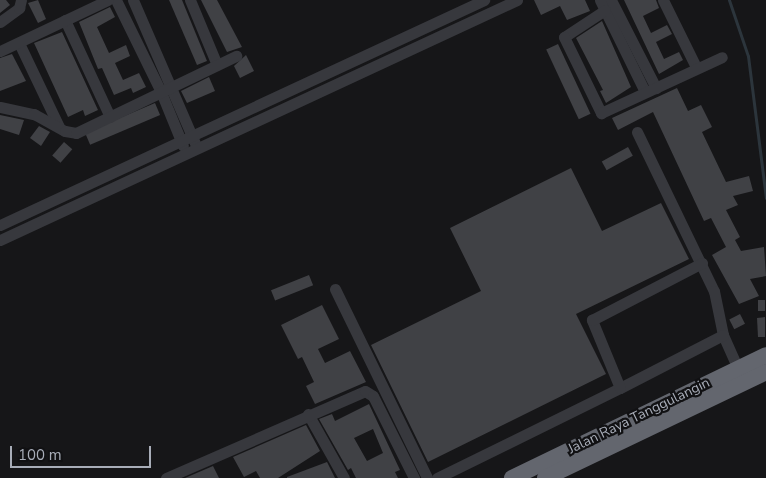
<!DOCTYPE html>
<html>
<head>
<meta charset="utf-8">
<style>
  body { margin:0 }
  #map { position:relative; width:766px; height:478px; overflow:hidden; background:#161618; font-family:"Nunito Sans",sans-serif }
  div>[style] { position:absolute }
  .stream>* { height:3px; margin:-1.5px; padding:0 1.5px; transform-origin:1.5px; border-radius:1.5px; background:#2c353c }
  .building>* { inset:0; background:#404145; transform-origin:0 0 }
  .minor>* { height:11px; margin:-5.5px; padding:0 5.5px; transform-origin:5.5px; border-radius:5.5px; background:#37383d }
  .highway>* { height:16px; margin:-8px; padding:0 8px; transform-origin:8px; border-radius:8px; background:#63666e }
  span { translate:-50% -50%; white-space:nowrap; text-align:center; line-height:1.15; -webkit-text-stroke:4.5px #111113; paint-order:stroke }
  .street-label { font-size:14px; color:#a8adb8 }
  .scale { position:absolute; left:10px; top:446px; width:141px; height:22px; box-sizing:border-box; border:2px solid #a8adb8; border-top:0; padding-left:6px; font-size:15px; line-height:18px; white-space:nowrap; color:#a8adb8; -webkit-text-stroke:4px #111113; paint-order:stroke }
</style>
</head>
<body>
<div id="map">
  <div class="stream">
    <i style="left:729px;top:0;width:59px;rotate:71.3deg"></i>
    <i style="left:748px;top:56px;width:143px;rotate:82.8deg"></i>
  </div>
  <div class="building">
    <i style="clip-path:polygon(0 0,6px 0,10px 5px,0 13px)"></i>
    <i style="clip-path:polygon(38px 0,46px 19px,38px 23px,28px 3px)"></i>
    <i style="clip-path:polygon(169px 0,182px 0,207px 61px,197px 65px)"></i>
    <i style="clip-path:polygon(201px 0,217px 0,242px 47px,227px 52px)"></i>
    <i style="clip-path:polygon(534px 0,585px 0,590px 11px,567px 20px,560px 6px,541px 15px)"></i>
    <i style="clip-path:polygon(624px 0,656px 0,659px 8px,643px 16px,651px 33px,667px 25px,672px 34px,656px 42px,664px 59px,679px 52px,683px 60px,659px 74px)"></i>
    <i style="clip-path:polygon(110px 7px,115px 17px,97px 27px,109px 53px,126px 45px,130px 56px,115px 63px,123px 80px,139px 73px,146px 87px,133px 93px,131px 88px,114px 95px,102px 68px,98px 69px,79px 22px)"></i>
    <i style="clip-path:polygon(602px 21px,631px 87px,606px 103px,600px 91px,603px 90px,576px 38px)"></i>
    <i style="clip-path:polygon(62px 32px,98px 110px,85px 116px,83px 110px,68px 117px,34px 43px)"></i>
    <i style="left:558px;top:44px;width:77px;height:13px;rotate:65deg"></i>
    <i style="clip-path:polygon(12px 54px,26px 81px,0 91px,0 58px)"></i>
    <i style="clip-path:polygon(246px 55px,254px 71px,240px 78px,234px 66px)"></i>
    <i style="clip-path:polygon(209px 77px,215px 91px,187px 103px,181px 91px)"></i>
    <i style="clip-path:polygon(677px 88px,688px 111px,701px 105px,712px 127px,702px 132px,726px 182px,749px 176px,753px 191px,733px 196px,738px 205px,726px 210px,740px 237px,735px 240px,741px 251px,764px 247px,766px 276px,750px 279px,759px 296px,739px 304px,712px 255px,726px 247px,711px 218px,704px 221px,653px 112px,618px 130px,612px 118px)"></i>
    <i style="left:155px;top:103px;width:13px;height:76px;rotate:67deg"></i>
    <i style="clip-path:polygon(0 115px,24px 120px,19px 135px,0 129px)"></i>
    <i style="clip-path:polygon(39px 126px,50px 132px,41px 146px,30px 138px)"></i>
    <i style="left:64px;top:142px;width:11px;height:18px;rotate:41deg"></i>
    <i style="left:628px;top:147px;width:10px;height:30px;rotate:61deg"></i>
    <i style="clip-path:polygon(571px 168px,602px 231px,661px 203px,689px 259px,576px 314px,606px 374px,428px 462px,371px 345px,481px 291px,450px 228px)"></i>
    <i style="left:309px;top:275px;width:11px;height:41px;rotate:68deg"></i>
    <i style="left:758px;top:300px;width:7px;height:11px"></i>
    <i style="clip-path:polygon(322px 305px,339px 339px,318px 349px,325px 363px,350px 351px,366px 382px,315px 404px,306px 386px,314px 382px,302px 357px,298px 359px,281px 325px)"></i>
    <i style="left:740px;top:314px;width:11px;height:12px;rotate:63deg"></i>
    <i style="clip-path:polygon(765px 317px,765px 337px,758px 337px,757px 318px)"></i>
    <i style="clip-path:polygon(evenodd,369px 404px,400px 470px,395px 472px,398px 478px,356px 478px,351px 468px,348px 470px,319px 419px,332px 414px,335px 421px,369px 404px,373px 429px,383px 453px,367px 461px,354px 438px,373px 429px)"></i>
    <i style="clip-path:polygon(306px 425px,320px 451px,278px 478px,260px 478px,256px 471px,244px 477px,233px 457px)"></i>
    <i style="clip-path:polygon(327px 462px,335px 478px,287px 478px,287px 477px)"></i>
    <i style="clip-path:polygon(213px 466px,219px 478px,185px 478px)"></i>
  </div>
  <div class="minor">
    <i style="left:116px;top:0;width:102px;rotate:63.9deg"></i>
    <i style="left:161px;top:92px;width:58px;rotate:67.8deg"></i>
    <i style="left:133px;top:0;width:156px;rotate:66.6deg"></i>
    <i style="left:190px;top:0;width:70px;rotate:67.4deg"></i>
    <i style="left:600px;top:0;width:102px;rotate:63.9deg"></i>
    <i style="left:611px;top:0;width:99px;rotate:62.9deg"></i>
    <i style="left:663px;top:0;width:75px;rotate:63.8deg"></i>
    <i style="left:605px;top:10px;width:49px;rotate:146.6deg"></i>
    <i style="left:564px;top:37px;width:85px;rotate:64deg"></i>
    <i style="left:601px;top:113px;width:133px;rotate:-24.8deg"></i>
    <i style="left:65px;top:20px;width:107px;rotate:65.1deg"></i>
    <i style="left:0;top:22px;width:24px;rotate:-36deg"></i>
    <i style="left:19px;top:8px;width:8px;rotate:-76deg"></i>
    <i style="left:19px;top:43px;width:93px;rotate:64.5deg"></i>
    <i style="left:0;top:51px;width:119px;rotate:-25.3deg"></i>
    <i style="left:0;top:107px;width:35px;rotate:12deg"></i>
    <i style="left:34px;top:114px;width:35px;rotate:29deg"></i>
    <i style="left:65px;top:131px;width:11px;rotate:10deg"></i>
    <i style="left:76px;top:133px;width:178px;rotate:-25.7deg"></i>
    <i style="left:637px;top:132px;width:177px;rotate:64.2deg"></i>
    <i style="left:714px;top:291px;width:45px;rotate:78.4deg"></i>
    <i style="left:723px;top:335px;width:37px;rotate:66deg"></i>
    <i style="left:0;top:225px;width:534px;rotate:-24.93deg"></i>
    <i style="left:0;top:240px;width:570px;rotate:-24.9deg"></i>
    <i style="left:335px;top:289px;width:210px;rotate:64deg"></i>
    <i style="left:620px;top:388px;width:116px;rotate:-27.2deg"></i>
    <i style="left:308px;top:414px;width:73px;rotate:60.6deg"></i>
    <i style="left:166px;top:478px;width:217px;rotate:-23.6deg"></i>
    <i style="left:365px;top:391px;width:9px;rotate:32deg"></i>
    <i style="left:373px;top:396px;width:92px;rotate:63.4deg"></i>
    <i style="left:437px;top:478px;width:204px;rotate:-26.2deg"></i>
    <i style="left:620px;top:388px;width:74px;rotate:-112.4deg"></i>
    <i style="left:592px;top:320px;width:124px;rotate:-27.4deg"></i>
  </div>
  <div class="highway">
    <i style="left:512px;top:478px;width:282px;rotate:-25.8deg"></i>
    <i style="left:545px;top:478px;width:245px;rotate:-25.6deg"></i>
  </div>
  <div class="street-label">
    <span style="left:639px;top:416px;rotate:-26deg">Jalan Raya Tanggulangin</span>
  </div>
  <div class="scale">100 m</div>
</div>
</body>
</html>
